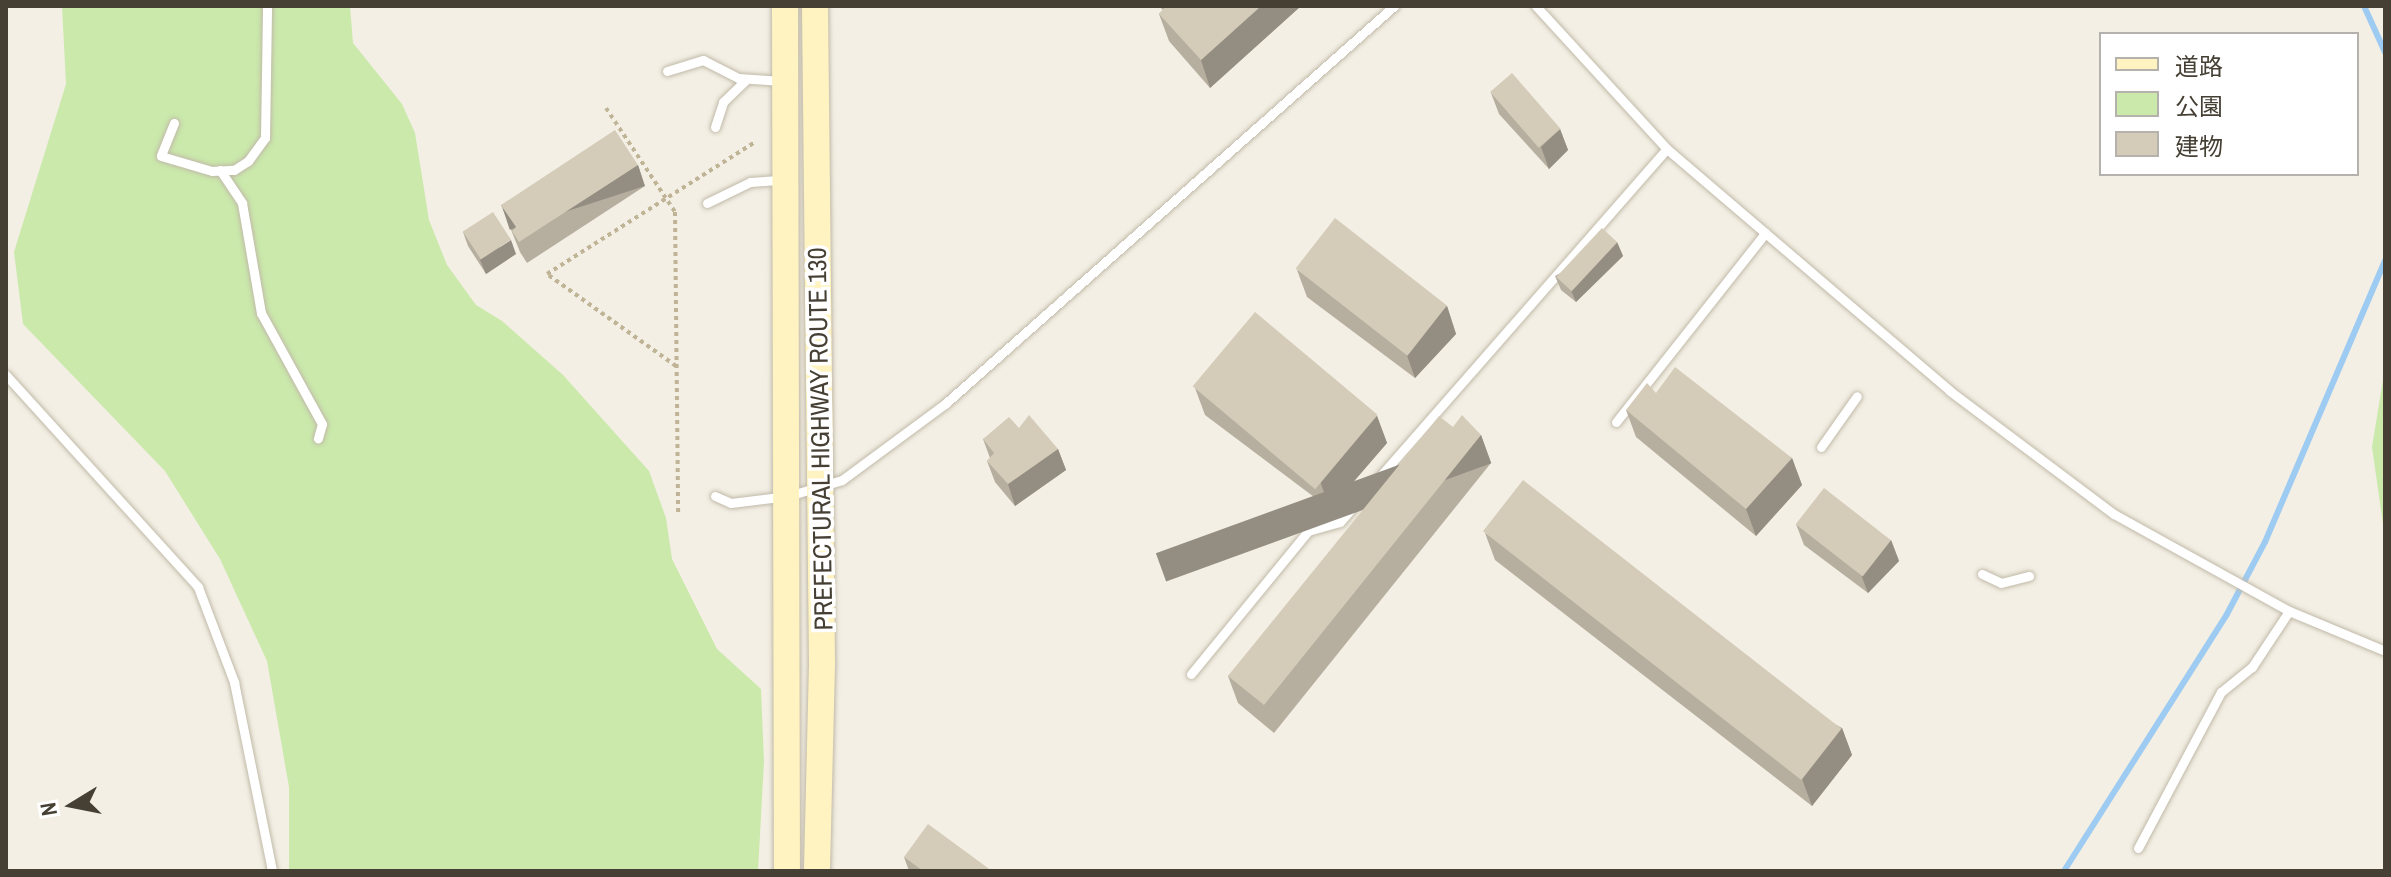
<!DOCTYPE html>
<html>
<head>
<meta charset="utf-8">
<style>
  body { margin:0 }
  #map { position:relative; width:2391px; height:877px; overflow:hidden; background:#f3efe4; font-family:"Archivo Narrow","Noto Sans JP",sans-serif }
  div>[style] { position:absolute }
  .green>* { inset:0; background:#cae9ab }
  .stream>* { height:6px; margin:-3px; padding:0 3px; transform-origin:3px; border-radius:3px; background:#9dcbf2 }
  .path>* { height:4px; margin-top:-2px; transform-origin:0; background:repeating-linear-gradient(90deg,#c0b497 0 4px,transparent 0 8px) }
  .roads { filter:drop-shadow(0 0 2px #c1baa9) drop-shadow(0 0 2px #c1baa9) }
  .lane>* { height:9px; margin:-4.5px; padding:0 4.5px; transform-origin:4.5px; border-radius:4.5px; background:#fff }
  .secondary>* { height:26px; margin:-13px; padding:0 13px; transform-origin:13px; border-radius:13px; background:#fff3c1 }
  .wall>* { inset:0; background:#b6af9f }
  .shaded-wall>* { inset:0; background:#948e82; transform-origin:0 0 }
  .building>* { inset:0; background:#d4cbb9; transform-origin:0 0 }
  span { translate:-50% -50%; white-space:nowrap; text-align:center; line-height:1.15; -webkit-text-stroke:7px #fff; paint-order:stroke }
  .street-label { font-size:26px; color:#453f34 }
  .frame { position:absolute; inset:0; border:8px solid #453f34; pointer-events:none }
  .legend { position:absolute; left:2099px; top:32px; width:260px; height:144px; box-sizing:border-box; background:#fff; border:2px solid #b5b2ae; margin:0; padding:10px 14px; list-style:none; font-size:24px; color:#453f34 }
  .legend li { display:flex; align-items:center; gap:16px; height:40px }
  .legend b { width:40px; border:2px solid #b5b2ae }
  .north { position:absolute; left:32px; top:765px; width:80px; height:80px; -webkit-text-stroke:6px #fff; paint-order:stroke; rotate:260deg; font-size:22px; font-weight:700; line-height:32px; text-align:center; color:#453f34 }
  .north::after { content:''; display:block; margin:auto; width:28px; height:36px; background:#453f34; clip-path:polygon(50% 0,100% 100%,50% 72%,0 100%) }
</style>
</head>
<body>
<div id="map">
  <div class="green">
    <i style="clip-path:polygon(62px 6px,350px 6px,353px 43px,402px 104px,415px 133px,429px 220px,447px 265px,476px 305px,502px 321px,563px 375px,649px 471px,666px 518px,672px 559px,717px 649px,761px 689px,764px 761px,758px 871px,289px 871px,289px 787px,267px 661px,220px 559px,165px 471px,23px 324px,14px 252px,66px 84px)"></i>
    <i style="clip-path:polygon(2385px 368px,2385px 538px,2372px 447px)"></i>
  </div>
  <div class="stream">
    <i style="left:2364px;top:6px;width:51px;rotate:65.5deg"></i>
    <i style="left:2064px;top:871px;width:304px;rotate:-57.6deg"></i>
    <i style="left:2227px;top:614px;width:81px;rotate:-62.2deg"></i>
    <i style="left:2265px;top:542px;width:306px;rotate:-66.9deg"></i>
  </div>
  <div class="path">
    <i style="left:606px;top:108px;width:125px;rotate:56.4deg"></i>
    <i style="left:675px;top:212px;width:301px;rotate:89.4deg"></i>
    <i style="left:676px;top:366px;width:158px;rotate:-144.5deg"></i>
    <i style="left:547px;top:274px;width:246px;rotate:-32.4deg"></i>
  </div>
  <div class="roads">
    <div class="lane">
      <i style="left:1536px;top:6px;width:194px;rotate:47.5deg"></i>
      <i style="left:1667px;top:149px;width:372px;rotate:40.5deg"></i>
      <i style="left:1950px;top:391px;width:205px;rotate:36.9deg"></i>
      <i style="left:2114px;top:514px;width:200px;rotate:29deg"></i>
      <i style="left:2289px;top:611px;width:104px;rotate:22.6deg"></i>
      <i style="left:667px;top:71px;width:38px;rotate:-17deg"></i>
      <i style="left:703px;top:60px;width:39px;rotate:27deg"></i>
      <i style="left:738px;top:78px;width:44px;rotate:3.9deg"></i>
      <i style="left:174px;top:123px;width:35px;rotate:112deg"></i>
      <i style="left:161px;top:156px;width:53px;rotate:16.4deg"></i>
      <i style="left:212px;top:171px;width:22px;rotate:-3deg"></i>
      <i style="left:234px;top:170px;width:17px;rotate:-33deg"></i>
      <i style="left:248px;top:161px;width:29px;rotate:-54deg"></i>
      <i style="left:265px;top:138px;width:132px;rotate:-89.1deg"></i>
      <i style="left:715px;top:127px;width:26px;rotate:-72deg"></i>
      <i style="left:723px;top:102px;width:32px;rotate:-44deg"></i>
      <i style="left:220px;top:170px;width:40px;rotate:56deg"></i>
      <i style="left:242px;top:203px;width:112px;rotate:80.2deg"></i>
      <i style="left:261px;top:313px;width:127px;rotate:61.2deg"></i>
      <i style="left:322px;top:424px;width:15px;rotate:106deg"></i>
      <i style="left:707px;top:203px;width:48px;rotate:-26deg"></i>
      <i style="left:750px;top:182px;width:32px;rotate:-4deg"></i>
      <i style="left:6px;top:375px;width:286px;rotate:47.8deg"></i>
      <i style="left:198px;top:587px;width:102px;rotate:69.2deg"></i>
      <i style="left:234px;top:682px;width:193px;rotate:78.6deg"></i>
      <i style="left:1616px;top:422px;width:241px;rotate:-51.7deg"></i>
      <i style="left:1821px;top:447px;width:62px;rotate:-54.8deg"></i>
      <i style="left:715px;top:496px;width:17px;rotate:24deg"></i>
      <i style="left:731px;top:503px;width:57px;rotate:-7deg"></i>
      <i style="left:788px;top:496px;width:56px;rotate:-16.5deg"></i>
      <i style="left:842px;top:480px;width:129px;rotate:-36.5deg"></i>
      <i style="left:946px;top:403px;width:599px;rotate:-41.55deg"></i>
      <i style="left:1982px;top:574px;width:21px;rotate:25deg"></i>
      <i style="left:2001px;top:583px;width:29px;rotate:-14deg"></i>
      <i style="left:1191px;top:674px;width:185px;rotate:-50.7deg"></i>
      <i style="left:1308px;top:531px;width:33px;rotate:-16deg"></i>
      <i style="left:1340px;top:522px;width:496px;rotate:-48.8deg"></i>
      <i style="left:2138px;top:848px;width:177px;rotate:-62deg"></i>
      <i style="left:2221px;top:692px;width:40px;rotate:-39deg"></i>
      <i style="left:2252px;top:667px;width:67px;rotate:-56.5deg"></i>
    </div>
    <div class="secondary">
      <i style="left:785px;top:6px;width:865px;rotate:89.87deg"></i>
      <i style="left:815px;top:6px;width:658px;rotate:89.39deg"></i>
      <i style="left:822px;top:664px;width:207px;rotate:91.4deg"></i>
    </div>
  </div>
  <div class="wall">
    <i style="clip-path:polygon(1159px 6px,1301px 6px,1210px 88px,1169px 41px,1159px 14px,1163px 10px)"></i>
    <i style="clip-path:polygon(1491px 93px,1560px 129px,1568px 150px,1549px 169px,1499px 114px)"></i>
    <i style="clip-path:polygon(638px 165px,645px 186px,527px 263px,520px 252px,501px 205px)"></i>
    <i style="clip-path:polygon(463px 232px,516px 254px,486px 274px,468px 246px)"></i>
    <i style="clip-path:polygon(1617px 242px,1623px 256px,1576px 302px,1561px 290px,1555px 276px)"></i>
    <i style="clip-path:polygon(1297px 270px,1447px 306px,1456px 334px,1415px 378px,1307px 297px)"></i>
    <i style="clip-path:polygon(1195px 388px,1377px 416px,1387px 443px,1330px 509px,1205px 415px)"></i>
    <i style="clip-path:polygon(1656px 393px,1792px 458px,1802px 485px,1756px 536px,1636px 437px,1626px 410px)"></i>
    <i style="clip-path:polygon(1453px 427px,1481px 435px,1491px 463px,1274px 733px,1238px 703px,1228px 676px)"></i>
    <i style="clip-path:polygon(1019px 428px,1058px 449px,1066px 470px,1015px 506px,995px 482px,987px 461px,990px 458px,983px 439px)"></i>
    <i style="clip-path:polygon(1796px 524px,1891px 540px,1899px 561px,1868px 593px,1804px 545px)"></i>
    <i style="clip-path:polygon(1485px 533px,1842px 728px,1852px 755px,1812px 806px,1495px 560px)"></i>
    <i style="clip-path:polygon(904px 857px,992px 871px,909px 871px)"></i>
  </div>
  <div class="shaded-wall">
    <i style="clip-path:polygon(1261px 6px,1301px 6px,1210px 88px,1201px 60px)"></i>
    <i style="clip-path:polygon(1560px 129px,1568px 150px,1549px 169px,1541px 147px)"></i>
    <i style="left:638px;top:165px;width:22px;height:142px;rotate:72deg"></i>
    <i style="clip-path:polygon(511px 240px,516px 254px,486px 274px,480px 260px)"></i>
    <i style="clip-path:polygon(1617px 242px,1623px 256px,1576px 302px,1570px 288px)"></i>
    <i style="clip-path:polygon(1447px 306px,1456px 334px,1415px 378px,1405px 350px)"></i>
    <i style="clip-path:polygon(1377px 416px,1387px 443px,1330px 509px,1320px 481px)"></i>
    <i style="left:1481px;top:435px;width:30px;height:346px;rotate:70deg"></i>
    <i style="clip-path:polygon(1058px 449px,1066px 470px,1015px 506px,1008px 484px)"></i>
    <i style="clip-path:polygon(1792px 458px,1802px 485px,1756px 536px,1746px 509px)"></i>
    <i style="clip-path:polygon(1891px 540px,1899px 561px,1868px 593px,1860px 572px)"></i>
    <i style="clip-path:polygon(1842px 728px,1852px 755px,1812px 806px,1802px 779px)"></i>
  </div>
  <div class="building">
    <i style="clip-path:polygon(1166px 6px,1261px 6px,1201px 60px,1159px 14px)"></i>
    <i style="left:1512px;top:73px;width:74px;height:29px;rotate:49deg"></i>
    <i style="clip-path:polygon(615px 130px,638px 165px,519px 242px,512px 231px,516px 227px,501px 205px)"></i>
    <i style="left:493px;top:212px;width:33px;height:36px;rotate:57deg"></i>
    <i style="left:1335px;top:218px;width:142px;height:64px;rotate:38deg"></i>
    <i style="left:1602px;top:228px;width:21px;height:67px;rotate:43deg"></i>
    <i style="left:1255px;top:312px;width:160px;height:97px;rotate:40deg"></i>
    <i style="clip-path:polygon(1675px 367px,1792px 458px,1746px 509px,1626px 410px,1647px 383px,1656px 393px)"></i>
    <i style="clip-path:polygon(1029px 415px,1058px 449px,1008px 484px,987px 461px,994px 453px,983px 439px,1009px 417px,1019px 428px)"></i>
    <i style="clip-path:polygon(1462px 415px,1481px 435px,1264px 705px,1228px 676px,1439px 416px,1453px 427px)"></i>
    <i style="left:1523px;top:480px;width:404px;height:65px;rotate:38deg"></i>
    <i style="left:1824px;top:488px;width:85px;height:46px;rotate:38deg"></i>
    <i style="clip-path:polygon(928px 824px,992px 871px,923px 871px,904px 857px)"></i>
  </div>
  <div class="street-label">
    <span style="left:820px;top:439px;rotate:-91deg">PREFECTURAL HIGHWAY ROUTE 130</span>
  </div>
  <div class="frame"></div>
  <ul class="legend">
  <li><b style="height:10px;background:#fff3c1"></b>道路</li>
  <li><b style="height:22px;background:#cae9ab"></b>公園</li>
  <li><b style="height:22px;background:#d4cbb9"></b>建物</li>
  </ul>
  <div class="north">N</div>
</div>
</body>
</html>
